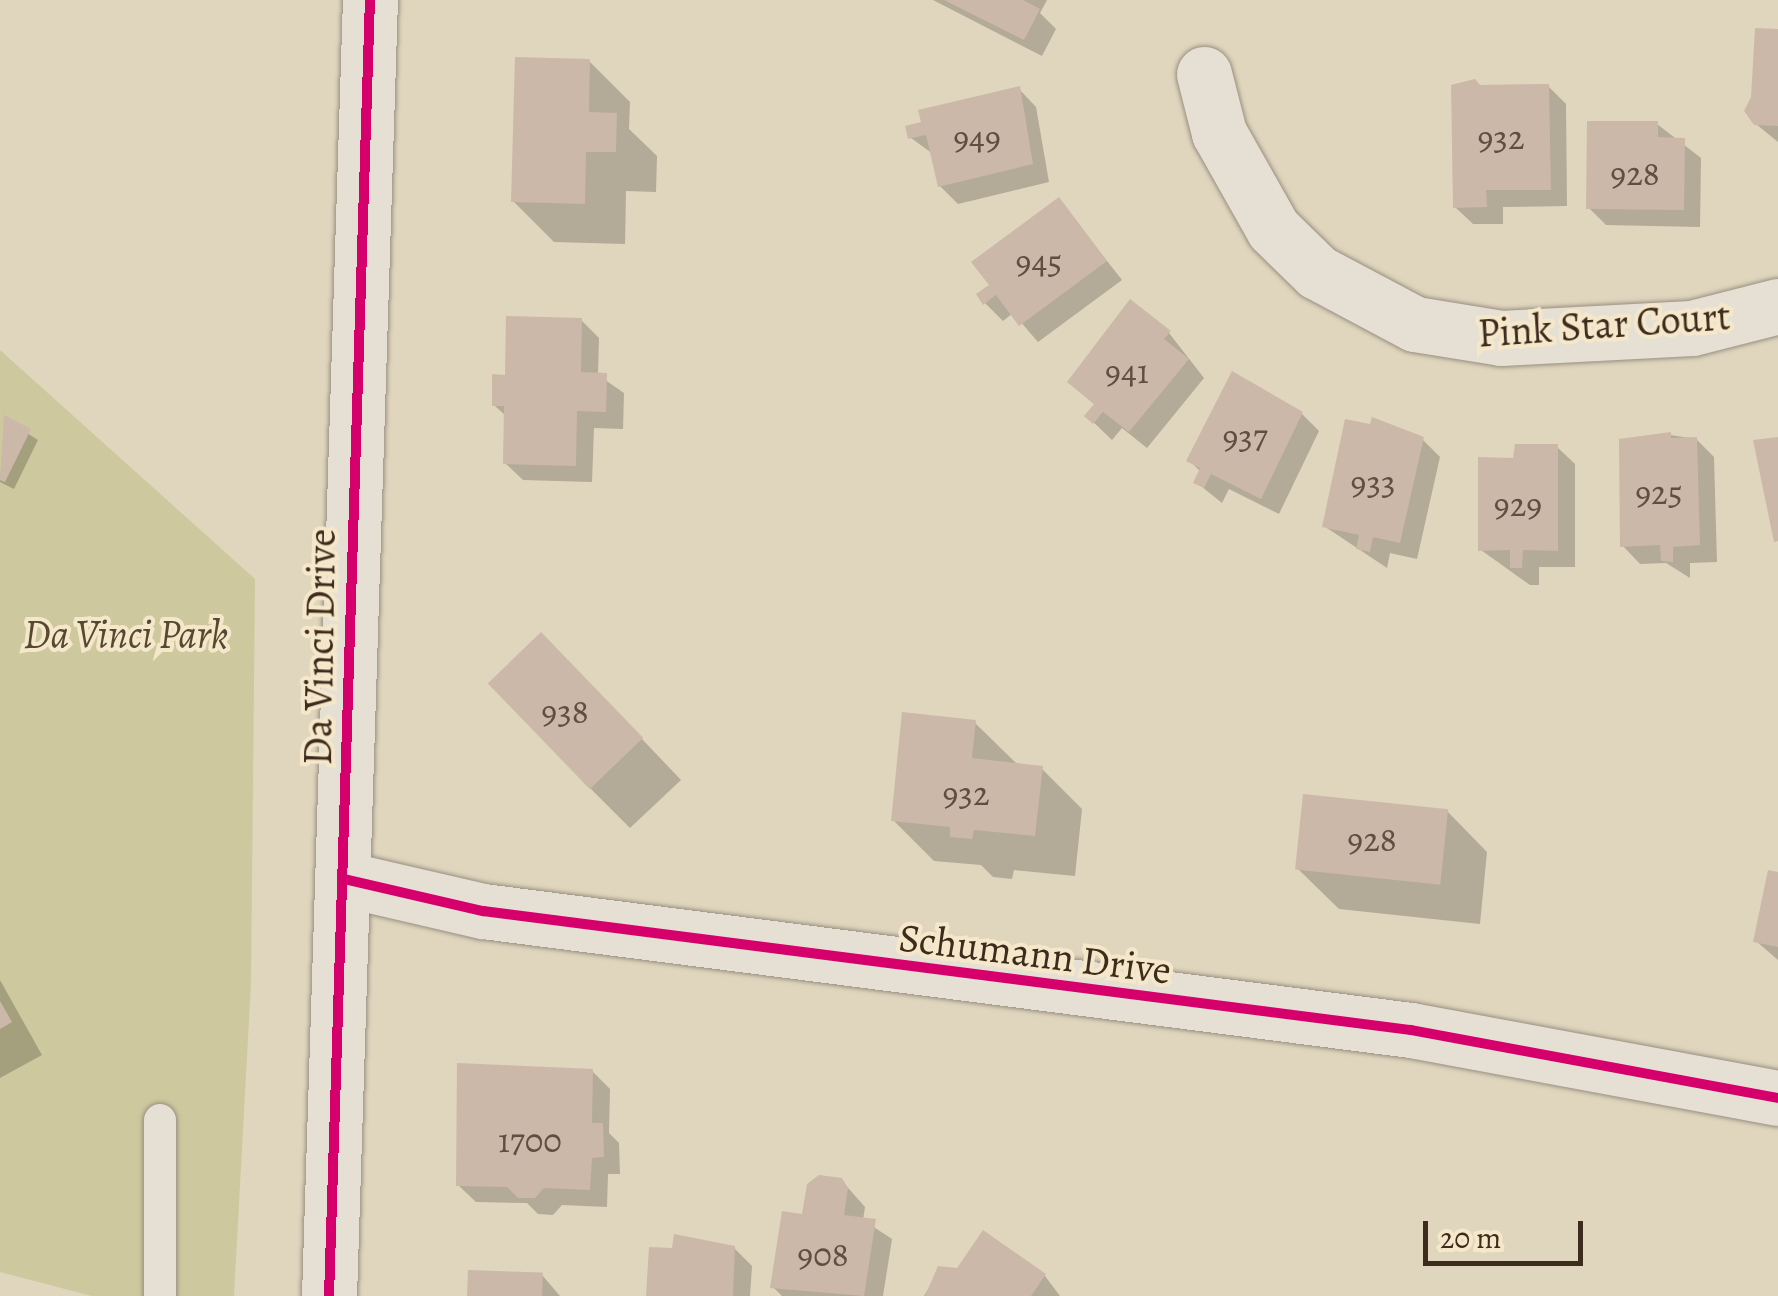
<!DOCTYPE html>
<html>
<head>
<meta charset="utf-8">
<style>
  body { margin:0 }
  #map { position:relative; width:1778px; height:1296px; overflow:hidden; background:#e0d5bd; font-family:Alegreya,serif }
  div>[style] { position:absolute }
  .green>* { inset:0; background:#cec89e }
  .shadow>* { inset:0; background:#0003 }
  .building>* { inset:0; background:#cbb8a9; transform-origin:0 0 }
  .roads { filter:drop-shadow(0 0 2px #988f80) drop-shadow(0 0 2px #988f80) }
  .service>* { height:32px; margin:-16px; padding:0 16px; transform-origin:16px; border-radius:16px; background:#e6e0d4 }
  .minor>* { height:55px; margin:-27.5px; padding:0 27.5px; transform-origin:27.5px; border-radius:27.5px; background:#e6e0d4 }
  .cycleway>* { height:10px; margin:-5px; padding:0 5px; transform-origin:5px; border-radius:5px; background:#d6006c }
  span { translate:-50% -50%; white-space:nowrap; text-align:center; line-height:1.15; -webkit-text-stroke:8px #f5e8ca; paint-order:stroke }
  .number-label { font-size:35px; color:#604e40 }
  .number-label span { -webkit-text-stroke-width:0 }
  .street-label { font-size:40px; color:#3d2b1d }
  .park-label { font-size:40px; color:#574832; font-style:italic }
  .scale { position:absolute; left:1423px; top:1221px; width:160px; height:45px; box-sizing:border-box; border:5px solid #3d2b1d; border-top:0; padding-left:12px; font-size:30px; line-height:35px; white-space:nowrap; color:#3d2b1d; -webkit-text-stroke:8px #f5e8ca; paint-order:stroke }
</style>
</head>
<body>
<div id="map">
  <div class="green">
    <i style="clip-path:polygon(0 350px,255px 579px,251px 983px,234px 1296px,92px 1296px,0 1272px)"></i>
  </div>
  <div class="shadow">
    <i style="clip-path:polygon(933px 0,1047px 0,1040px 13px,1056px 29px,1042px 56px)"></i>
    <i style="clip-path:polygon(1778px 31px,1778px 142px,1756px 124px)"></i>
    <i style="clip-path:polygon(589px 61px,630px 102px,629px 129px,657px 156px,656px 192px,626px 191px,625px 244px,554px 242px,513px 201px)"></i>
    <i style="clip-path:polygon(1548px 86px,1566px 104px,1567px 206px,1503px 207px,1503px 224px,1473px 224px,1455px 207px,1480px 87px)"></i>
    <i style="clip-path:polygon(1019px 89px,1036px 107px,1049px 182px,958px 204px,940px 186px,933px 154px,911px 138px,924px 124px)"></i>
    <i style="clip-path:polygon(1657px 124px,1701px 158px,1700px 227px,1606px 225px,1589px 208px)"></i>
    <i style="clip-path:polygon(1059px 200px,1122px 280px,1038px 342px,1013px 313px,1003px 321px,985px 303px)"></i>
    <i style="clip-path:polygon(581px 320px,599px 338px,598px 375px,624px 393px,623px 429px,594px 428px,592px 482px,523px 480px,505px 463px,507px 417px,494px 405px,507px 377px)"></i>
    <i style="clip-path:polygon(1169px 333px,1204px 378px,1147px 448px,1122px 428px,1112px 440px,1087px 416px,1096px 406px,1070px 382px)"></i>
    <i style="clip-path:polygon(1302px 414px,1319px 431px,1279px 514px,1229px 489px,1222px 503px,1196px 482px,1201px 472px,1189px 460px)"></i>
    <i style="clip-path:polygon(5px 419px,38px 440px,14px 489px,0 482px)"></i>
    <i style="clip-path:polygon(1372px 427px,1422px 439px,1440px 457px,1417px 559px,1390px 553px,1387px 568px,1324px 526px)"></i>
    <i style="clip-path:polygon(1670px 435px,1696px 439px,1714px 457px,1717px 562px,1690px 563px,1690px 578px,1666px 563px,1640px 564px,1623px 546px)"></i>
    <i style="clip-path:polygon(1557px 447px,1575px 464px,1575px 567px,1539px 567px,1539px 585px,1530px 585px,1481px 550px,1515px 461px)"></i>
    <i style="clip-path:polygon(582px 676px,681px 780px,630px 828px,590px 788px)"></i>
    <i style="clip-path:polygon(975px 723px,1016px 763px,1041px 768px,1082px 809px,1075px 876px,1014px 870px,1012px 879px,993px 877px,981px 865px,934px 861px,893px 820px)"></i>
    <i style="clip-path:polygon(1447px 811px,1487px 852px,1480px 924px,1339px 909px,1298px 869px)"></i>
    <i style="clip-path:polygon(1778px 875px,1778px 960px,1756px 941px)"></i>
    <i style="clip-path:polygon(0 980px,42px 1055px,0 1078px)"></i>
    <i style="clip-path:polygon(592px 1071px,610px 1089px,609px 1133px,619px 1143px,620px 1174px,608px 1174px,607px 1207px,562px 1205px,553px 1215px,538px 1214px,527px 1203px,476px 1202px,458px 1185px)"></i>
    <i style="clip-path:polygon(841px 1180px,865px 1207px,863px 1220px,892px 1239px,883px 1296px,782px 1296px,773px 1287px,805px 1217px)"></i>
    <i style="clip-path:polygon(983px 1234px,1045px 1276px,1060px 1296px,924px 1296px,940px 1269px,958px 1270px)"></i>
    <i style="clip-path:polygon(734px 1248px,752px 1266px,750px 1296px,648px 1296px)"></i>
    <i style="clip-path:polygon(542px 1275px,560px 1296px,470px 1296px)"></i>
  </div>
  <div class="building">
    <i style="clip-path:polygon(944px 0,1023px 0,1040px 9px,1024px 40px)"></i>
    <i style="clip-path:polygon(1755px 28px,1778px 29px,1778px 126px,1754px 125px,1744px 111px,1751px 97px)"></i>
    <i style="clip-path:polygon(515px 57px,590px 59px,589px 112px,617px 113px,616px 152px,586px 152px,585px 204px,511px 202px)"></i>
    <i style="clip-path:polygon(1475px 79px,1480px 85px,1549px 84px,1551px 190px,1486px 190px,1487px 207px,1453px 208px,1451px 85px)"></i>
    <i style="clip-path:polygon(1020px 86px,1033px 164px,938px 187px,926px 135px,908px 139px,905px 126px,921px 122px,918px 110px)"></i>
    <i style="clip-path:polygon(1587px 121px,1658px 121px,1658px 137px,1685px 138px,1684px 210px,1586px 209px)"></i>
    <i style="clip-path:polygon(1059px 197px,1107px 261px,1019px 326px,996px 295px,983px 305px,976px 294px,989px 285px,971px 262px)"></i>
    <i style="clip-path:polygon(1130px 299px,1171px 331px,1164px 339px,1189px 359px,1129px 432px,1103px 412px,1093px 424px,1084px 416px,1094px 404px,1067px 382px)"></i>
    <i style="clip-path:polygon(506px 316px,582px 318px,581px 372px,607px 373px,606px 412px,577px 411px,576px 466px,503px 464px,504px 406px,492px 406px,492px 374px,505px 375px)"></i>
    <i style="clip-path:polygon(1232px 371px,1303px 412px,1261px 499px,1211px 474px,1204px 488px,1193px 483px,1200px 468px,1186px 461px)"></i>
    <i style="clip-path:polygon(4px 415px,31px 429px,5px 482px,0 480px)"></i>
    <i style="clip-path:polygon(1372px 417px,1424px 437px,1400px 543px,1373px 537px,1370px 552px,1356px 549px,1359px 535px,1322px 527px,1345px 419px,1370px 424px)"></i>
    <i style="clip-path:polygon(1671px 432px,1671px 438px,1697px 437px,1700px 545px,1673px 547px,1673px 562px,1661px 561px,1660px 545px,1620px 547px,1619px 439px)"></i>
    <i style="clip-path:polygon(1778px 437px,1778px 541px,1774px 542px,1753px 440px)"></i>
    <i style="clip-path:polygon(1515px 444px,1558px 444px,1558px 551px,1523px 550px,1522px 568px,1510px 568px,1510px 550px,1478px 551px,1478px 457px,1513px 458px)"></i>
    <i style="left:541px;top:632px;width:147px;height:74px;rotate:46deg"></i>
    <i style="clip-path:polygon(902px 712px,976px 720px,972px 758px,1043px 766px,1035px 836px,974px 830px,972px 839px,950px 837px,950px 827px,891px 821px)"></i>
    <i style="left:1303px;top:794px;width:146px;height:76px;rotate:6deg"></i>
    <i style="clip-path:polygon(1768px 870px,1778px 872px,1778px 947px,1753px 942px)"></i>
    <i style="clip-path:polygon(0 1001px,12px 1022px,0 1029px)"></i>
    <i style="clip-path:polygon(457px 1063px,593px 1069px,592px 1123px,603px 1123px,604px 1157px,592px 1158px,590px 1190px,544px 1188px,535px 1198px,518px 1198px,507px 1187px,456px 1186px)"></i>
    <i style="clip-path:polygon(819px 1175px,842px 1178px,848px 1188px,844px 1215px,876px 1219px,864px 1296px,770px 1288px,782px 1211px,802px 1214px,807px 1184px)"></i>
    <i style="clip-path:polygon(983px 1230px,1046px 1274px,1031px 1296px,925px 1296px,938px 1266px,957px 1268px)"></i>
    <i style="clip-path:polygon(674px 1234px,735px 1246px,733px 1296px,646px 1296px,649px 1247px,672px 1248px)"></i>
    <i style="left:468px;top:1270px;width:75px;height:26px;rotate:2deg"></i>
  </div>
  <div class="roads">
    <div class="service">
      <i style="left:160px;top:1296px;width:176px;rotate:-90deg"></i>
    </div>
    <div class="minor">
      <i style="left:1204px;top:74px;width:61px;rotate:75.7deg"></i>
      <i style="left:1219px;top:133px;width:110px;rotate:60.6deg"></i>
      <i style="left:1273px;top:229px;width:62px;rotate:44.3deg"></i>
      <i style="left:1317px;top:272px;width:111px;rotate:28deg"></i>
      <i style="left:1415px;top:324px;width:87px;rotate:9.2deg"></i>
      <i style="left:1501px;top:338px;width:191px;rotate:-3deg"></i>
      <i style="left:1692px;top:328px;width:89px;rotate:-14.3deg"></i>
      <i style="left:344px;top:879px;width:143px;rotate:13deg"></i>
      <i style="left:483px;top:911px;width:936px;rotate:7.31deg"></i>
      <i style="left:1411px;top:1030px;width:373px;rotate:10.5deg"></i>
      <i style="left:329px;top:1296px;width:1297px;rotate:-88.19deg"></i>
    </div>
  </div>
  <div class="cycleway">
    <i style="left:344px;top:879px;width:143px;rotate:13deg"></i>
    <i style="left:483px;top:911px;width:936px;rotate:7.31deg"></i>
    <i style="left:1411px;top:1030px;width:373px;rotate:10.5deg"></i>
    <i style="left:329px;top:1296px;width:1297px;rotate:-88.19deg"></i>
  </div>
  <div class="number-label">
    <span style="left:977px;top:137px">949</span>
    <span style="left:1501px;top:137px">932</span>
    <span style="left:1635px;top:173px">928</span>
    <span style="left:1039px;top:261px">945</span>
    <span style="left:1127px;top:371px">941</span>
    <span style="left:1245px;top:436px">937</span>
    <span style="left:1373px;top:482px">933</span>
    <span style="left:1659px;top:492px">925</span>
    <span style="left:1518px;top:504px">929</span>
    <span style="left:565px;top:711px">938</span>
    <span style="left:966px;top:793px">932</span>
    <span style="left:1372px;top:839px">928</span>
    <span style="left:530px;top:1140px">1700</span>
    <span style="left:823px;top:1254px">908</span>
  </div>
  <div class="street-label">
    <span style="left:1604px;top:325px;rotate:-4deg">Pink Star Court</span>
    <span style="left:320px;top:647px;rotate:-89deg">Da Vinci Drive</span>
    <span style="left:1035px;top:954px;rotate:7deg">Schumann Drive</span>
  </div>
  <div class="park-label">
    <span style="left:126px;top:635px">Da Vinci Park</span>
  </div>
  <div class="scale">20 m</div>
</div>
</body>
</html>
